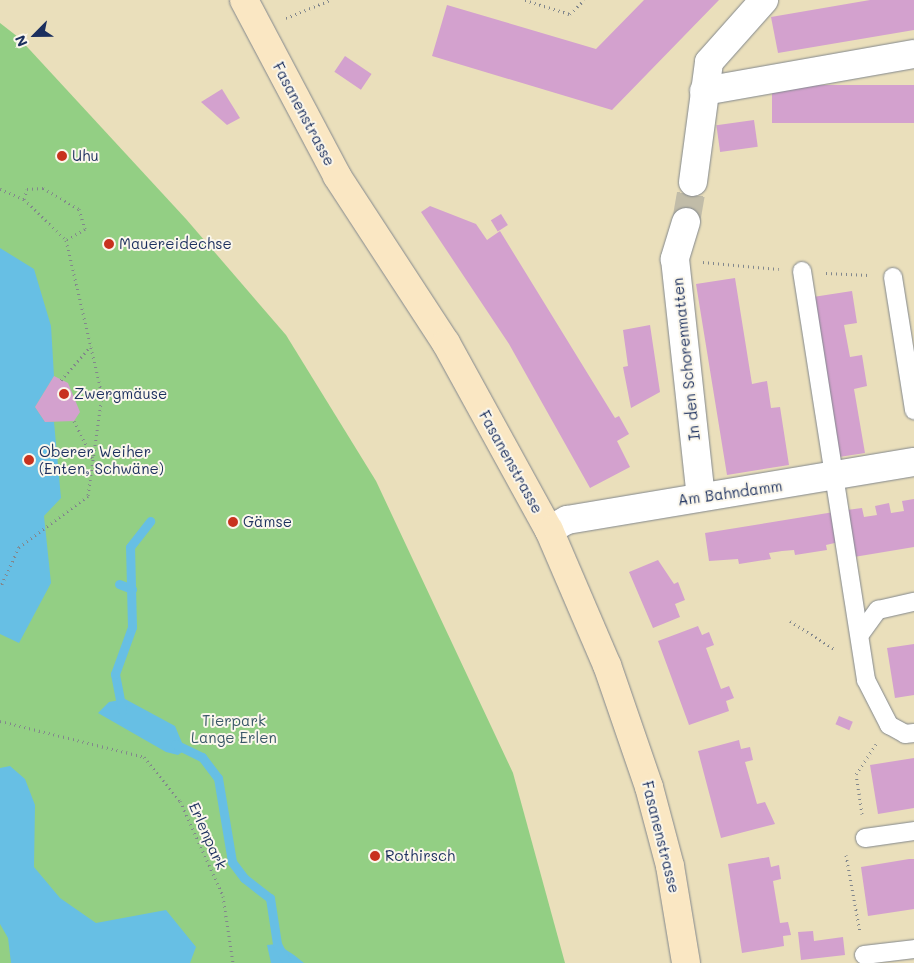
<!DOCTYPE html>
<html>
<head>
<meta charset="utf-8">
<style>
  body { margin:0 }
  #map { position:relative; width:914px; height:963px; overflow:hidden; background:#eadfbb; font-family:Mali,sans-serif }
  div>[style] { position:absolute }
  .green>* { inset:0; background:#93cf84 }
  .water>* { inset:0; background:#67bfe4 }
  .stream>* { height:9px; margin:-4.5px; padding:0 4.5px; transform-origin:4.5px; border-radius:4.5px; background:#67bfe4 }
  .building>* { inset:0; background:#d3a1ce; transform-origin:0 0 }
  .minor-tunnel>* { height:28px; margin-top:-14px; transform-origin:0; background:repeating-linear-gradient(90deg,#c1bca8 0 28px,transparent 0 42px) }
  .path>* { height:3px; margin-top:-1.5px; transform-origin:0; background:repeating-linear-gradient(90deg,#82878c 0 1px,transparent 0 5px) }
  .roads { filter:drop-shadow(0 0 1px #82878c) drop-shadow(0 0 1px #82878c) }
  .service>* { height:18px; margin:-9px; padding:0 9px; transform-origin:9px; border-radius:9px; background:#fff }
  .minor>* { height:28px; margin:-14px; padding:0 14px; transform-origin:14px; border-radius:14px; background:#fff }
  .secondary>* { height:28px; margin:-14px; padding:0 14px; transform-origin:14px; border-radius:14px; background:#fae7c3 }
  .dots>* { width:14px; height:14px; translate:-50% -50%; box-sizing:border-box; border:2px solid #fbf7ec; border-radius:50% }
  span { translate:-50% -50%; white-space:nowrap; text-align:center; line-height:1.15; -webkit-text-stroke:4px #fbf7ec; paint-order:stroke }
  .street-label { font-size:15px; color:#1b2f5e }
  .poi-label { font-size:15px; color:#1b2f5e }
  .left { translate:0 -50%; text-align:left }
  .park-label { font-size:15px; color:#395768 }
  .north { position:absolute; left:10px; top:10px; width:50px; height:50px; -webkit-text-stroke:4px #fbf7ec; paint-order:stroke; rotate:247deg; font-size:14px; font-weight:700; line-height:20px; text-align:center; color:#1b2f5e }
  .north::after { content:''; display:block; margin:auto; width:18px; height:22px; background:#1b2f5e; clip-path:polygon(50% 0,100% 100%,50% 72%,0 100%) }
</style>
</head>
<body>
<div id="map">
  <div class="green">
    <i style="clip-path:polygon(0 23px,18px 37px,186px 219px,286px 335px,376px 481px,513px 773px,565px 963px,0 963px)"></i>
  </div>
  <div class="water">
    <i style="clip-path:polygon(0 248px,34px 269px,51px 326px,54px 376px,35px 407px,45px 422px,54px 422px,61px 498px,44px 516px,51px 583px,19px 643px,0 634px)"></i>
    <i style="clip-path:polygon(125px 699px,175px 726px,185px 750px,178px 755px,166px 752px,98px 713px,109px 702px)"></i>
    <i style="clip-path:polygon(10px 766px,25px 779px,35px 805px,34px 867px,60px 898px,96px 923px,166px 910px,196px 947px,190px 963px,11px 963px,8px 938px,0 924px,0 768px)"></i>
    <i style="clip-path:polygon(277px 944px,294px 955px,304px 963px,271px 963px,267px 945px)"></i>
  </div>
  <div class="stream">
    <i style="left:119px;top:584px;width:14px;rotate:21deg"></i>
    <i style="left:122px;top:710px;width:37px;rotate:-101deg"></i>
    <i style="left:115px;top:674px;width:50px;rotate:-70.1deg"></i>
    <i style="left:132px;top:627px;width:80px;rotate:-91.4deg"></i>
    <i style="left:130px;top:547px;width:33px;rotate:-52deg"></i>
    <i style="left:175px;top:744px;width:30px;rotate:26deg"></i>
    <i style="left:202px;top:757px;width:26px;rotate:53deg"></i>
    <i style="left:218px;top:778px;width:85px;rotate:80.5deg"></i>
    <i style="left:232px;top:862px;width:20px;rotate:53deg"></i>
    <i style="left:244px;top:878px;width:33px;rotate:38deg"></i>
    <i style="left:270px;top:898px;width:47px;rotate:81.3deg"></i>
    <i style="left:277px;top:944px;width:21px;rotate:62deg"></i>
  </div>
  <div class="building">
    <i style="clip-path:polygon(644px 0,719px 0,612px 110px,432px 56px,447px 5px,596px 49px)"></i>
    <i style="clip-path:polygon(870px 0,914px 0,914px 30px,778px 53px,771px 17px)"></i>
    <i style="left:345px;top:56px;width:32px;height:19px;rotate:34deg"></i>
    <i style="left:914px;top:85px;width:38px;height:142px;rotate:90deg"></i>
    <i style="clip-path:polygon(222px 89px,240px 118px,227px 125px,201px 102px)"></i>
    <i style="left:754px;top:120px;width:27px;height:38px;rotate:82deg"></i>
    <i style="clip-path:polygon(430px 206px,476px 224px,487px 240px,500px 231px,615px 418px,619px 416px,629px 434px,617px 441px,630px 467px,590px 488px,509px 344px,421px 212px)"></i>
    <i style="left:501px;top:214px;width:13px;height:12px;rotate:58deg"></i>
    <i style="clip-path:polygon(735px 278px,752px 384px,767px 381px,771px 408px,780px 407px,789px 465px,727px 475px,696px 284px)"></i>
    <i style="clip-path:polygon(852px 291px,857px 323px,844px 325px,850px 357px,862px 355px,867px 386px,854px 389px,865px 453px,839px 457px,813px 297px)"></i>
    <i style="clip-path:polygon(650px 325px,660px 392px,631px 408px,623px 367px,628px 366px,623px 330px)"></i>
    <i style="clip-path:polygon(54px 376px,68px 383px,80px 412px,74px 421px,45px 422px,35px 407px)"></i>
    <i style="clip-path:polygon(914px 499px,914px 547px,854px 557px,847px 510px,862px 508px,864px 517px,877px 515px,875px 506px,889px 503px,891px 513px,904px 511px,902px 501px)"></i>
    <i style="clip-path:polygon(834px 512px,839px 542px,826px 545px,827px 550px,795px 555px,794px 550px,782px 551px,769px 553px,771px 559px,739px 564px,738px 559px,709px 561px,705px 533px)"></i>
    <i style="clip-path:polygon(658px 560px,674px 584px,678px 582px,685px 600px,675px 604px,680px 617px,653px 628px,629px 572px)"></i>
    <i style="clip-path:polygon(698px 626px,702px 635px,709px 632px,714px 645px,706px 648px,721px 689px,729px 686px,734px 698px,726px 701px,729px 711px,689px 725px,658px 641px)"></i>
    <i style="clip-path:polygon(914px 644px,914px 695px,895px 698px,887px 648px)"></i>
    <i style="left:839px;top:716px;width:15px;height:9px;rotate:23deg"></i>
    <i style="clip-path:polygon(739px 740px,741px 749px,750px 747px,753px 760px,745px 762px,757px 804px,765px 802px,775px 824px,721px 838px,698px 751px)"></i>
    <i style="clip-path:polygon(914px 758px,914px 808px,878px 814px,870px 765px)"></i>
    <i style="clip-path:polygon(769px 857px,771px 867px,779px 865px,781px 879px,773px 881px,780px 923px,788px 922px,791px 935px,783px 936px,784px 946px,742px 953px,728px 864px)"></i>
    <i style="clip-path:polygon(909px 859px,914px 859px,914px 909px,868px 916px,861px 867px)"></i>
    <i style="clip-path:polygon(813px 931px,814px 941px,843px 937px,845px 955px,801px 960px,798px 932px)"></i>
  </div>
  <div class="minor-tunnel">
    <i style="left:686px;top:222px;width:41px;rotate:-80.1deg"></i>
  </div>
  <div class="path">
    <i style="left:525px;top:0;width:47px;rotate:17.3deg"></i>
    <i style="left:570px;top:14px;width:20px;rotate:-45deg"></i>
    <i style="left:286px;top:18px;width:48px;rotate:-22.2deg"></i>
    <i style="left:0;top:189px;width:26px;rotate:23deg"></i>
    <i style="left:24px;top:199px;width:59px;rotate:44.3deg"></i>
    <i style="left:66px;top:240px;width:159px;rotate:76.9deg"></i>
    <i style="left:102px;top:395px;width:102px;rotate:97.9deg"></i>
    <i style="left:88px;top:496px;width:86px;rotate:143.5deg"></i>
    <i style="left:19px;top:547px;width:45px;rotate:114.9deg"></i>
    <i style="left:24px;top:199px;width:10px;rotate:-73deg"></i>
    <i style="left:27px;top:189px;width:16px;rotate:-4deg"></i>
    <i style="left:43px;top:188px;width:42px;rotate:30.3deg"></i>
    <i style="left:79px;top:209px;width:21px;rotate:73deg"></i>
    <i style="left:85px;top:229px;width:22px;rotate:150deg"></i>
    <i style="left:703px;top:262px;width:76px;rotate:5.3deg"></i>
    <i style="left:826px;top:273px;width:43px;rotate:2.7deg"></i>
    <i style="left:61px;top:380px;width:45px;rotate:-48.6deg"></i>
    <i style="left:74px;top:421px;width:42px;rotate:63.4deg"></i>
    <i style="left:790px;top:621px;width:54px;rotate:32.2deg"></i>
    <i style="left:0;top:721px;width:148px;rotate:14deg"></i>
    <i style="left:144px;top:757px;width:57px;rotate:50.7deg"></i>
    <i style="left:180px;top:801px;width:104px;rotate:65.6deg"></i>
    <i style="left:223px;top:896px;width:68px;rotate:81.5deg"></i>
    <i style="left:862px;top:814px;width:40px;rotate:-98.5deg"></i>
    <i style="left:856px;top:774px;width:36px;rotate:-56deg"></i>
    <i style="left:846px;top:855px;width:78px;rotate:79.7deg"></i>
  </div>
  <div class="roads">
    <div class="service">
      <i style="left:802px;top:271px;width:414px;rotate:81.1deg"></i>
      <i style="left:866px;top:680px;width:51px;rotate:62.9deg"></i>
      <i style="left:889px;top:725px;width:18px;rotate:29deg"></i>
      <i style="left:905px;top:734px;width:9px;rotate:-6deg"></i>
      <i style="left:893px;top:277px;width:135px;rotate:81deg"></i>
      <i style="left:861px;top:633px;width:29px;rotate:-54deg"></i>
      <i style="left:878px;top:610px;width:37px;rotate:-13deg"></i>
      <i style="left:865px;top:838px;width:49px;rotate:-8.1deg"></i>
      <i style="left:864px;top:955px;width:50px;rotate:-6.8deg"></i>
    </div>
    <div class="minor">
      <i style="left:704px;top:91px;width:213px;rotate:-10deg"></i>
      <i style="left:693px;top:182px;width:121px;rotate:-82.4deg"></i>
      <i style="left:709px;top:62px;width:83px;rotate:-48.4deg"></i>
      <i style="left:686px;top:222px;width:39px;rotate:107deg"></i>
      <i style="left:675px;top:259px;width:239px;rotate:83.8deg"></i>
      <i style="left:549px;top:530px;width:21px;rotate:-29deg"></i>
      <i style="left:567px;top:520px;width:352px;rotate:-9.5deg"></i>
    </div>
    <div class="secondary">
      <i style="left:244px;top:0;width:199px;rotate:62.1deg"></i>
      <i style="left:337px;top:176px;width:199px;rotate:56.9deg"></i>
      <i style="left:446px;top:343px;width:213px;rotate:61.2deg"></i>
      <i style="left:549px;top:530px;width:147px;rotate:66.8deg"></i>
      <i style="left:607px;top:665px;width:129px;rotate:71deg"></i>
      <i style="left:649px;top:787px;width:82px;rotate:75.1deg"></i>
      <i style="left:670px;top:866px;width:98px;rotate:80.6deg"></i>
    </div>
  </div>
  <div class="dots">
    <i style="left:62px;top:156px;background:#c8321e"></i>
    <i style="left:109px;top:244px;background:#c8321e"></i>
    <i style="left:64px;top:394px;background:#c8321e"></i>
    <i style="left:29px;top:460px;background:#c8321e"></i>
    <i style="left:233px;top:522px;background:#c8321e"></i>
    <i style="left:375px;top:856px;background:#c8321e"></i>
  </div>
  <div class="street-label">
    <span style="left:304px;top:114px;rotate:62deg">Fasanenstrasse</span>
    <span style="left:686px;top:359px;rotate:-96deg">In den Schorenmatten</span>
    <span style="left:511px;top:462px;rotate:61deg">Fasanenstrasse</span>
    <span style="left:730px;top:493px;rotate:-8deg">Am Bahndamm</span>
    <span style="left:208px;top:836px;rotate:66deg">Erlenpark</span>
    <span style="left:661px;top:837px;rotate:76deg">Fasanenstrasse</span>
  </div>
  <div class="poi-label">
    <span class="left" style="left:72px;top:156px">Uhu</span>
    <span class="left" style="left:119px;top:244px">Mauereidechse</span>
    <span class="left" style="left:74px;top:394px">Zwergmäuse</span>
    <span class="left" style="left:39px;top:460px">Oberer Weiher<br>(Enten, Schwäne)</span>
    <span class="left" style="left:243px;top:522px">Gämse</span>
    <span class="left" style="left:385px;top:856px">Rothirsch</span>
  </div>
  <div class="park-label">
    <span style="left:234px;top:729px">Tierpark<br>Lange Erlen</span>
  </div>
  <div class="north">N</div>
</div>
</body>
</html>
